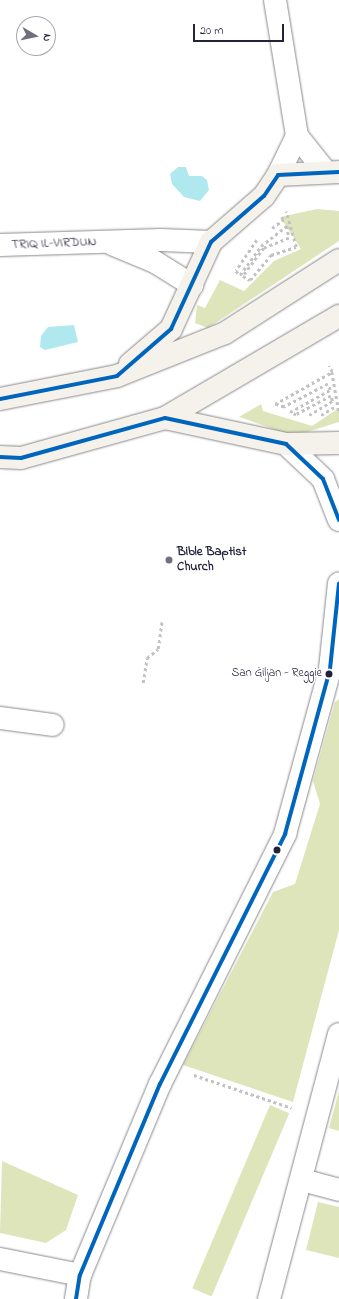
<!DOCTYPE html>
<html>
<head>
<meta charset="utf-8">
<style>
  body { margin:0 }
  #map { position:relative; width:339px; height:1299px; overflow:hidden; background:#fff; font-family:"Indie Flower",sans-serif }
  div>[style] { position:absolute }
  .green>* { inset:0; background:#dee5bb; transform-origin:0 0 }
  .water>* { inset:0; background:#b0e8f0 }
  .path>* { height:2.5px; margin-top:-1.25px; transform-origin:0; background:repeating-linear-gradient(90deg,#c2c2c4 0 3px,transparent 0 6px) }
  .roads { filter:drop-shadow(0 0 1px #8a8a8f) drop-shadow(0 0 1px #8a8a8f) }
  .minor>* { height:22px; margin:-11px; padding:0 11px; transform-origin:11px; border-radius:11px; background:#fff }
  .highway>* { height:22px; margin:-11px; padding:0 11px; transform-origin:11px; border-radius:11px; background:#f5f1eb }
  .bus-1>* { height:4px; margin:-2px; padding:0 2px; transform-origin:2px; border-radius:2px; background:#0065bd }
  .dots>* { width:11px; height:11px; translate:-50% -50%; box-sizing:border-box; border:2px solid #fff; border-radius:50% }
  span { translate:-50% -50%; white-space:nowrap; text-align:center; line-height:1.15; -webkit-text-stroke:3px #fff; paint-order:stroke }
  .bus-label { font-size:12px; color:#22223b }
  .right { translate:-100% -50%; text-align:right }
  .street-label { font-size:13px; color:#22223b }
  .poi-label { font-size:13px; color:#22223b; font-weight:700 }
  .left { translate:0 -50%; text-align:left }
  .north { position:absolute; left:16px; top:16px; width:40px; height:40px; box-sizing:border-box; background:#fff; border:1px solid #a7a7b1; border-radius:50%; rotate:99deg; font-size:11px; font-weight:700; line-height:16px; text-align:center; color:#22223b }
  .north::after { content:''; display:block; margin:auto; width:14px; height:18px; background:#6f6f80; clip-path:polygon(50% 0,100% 100%,50% 72%,0 100%) }
  .scale { position:absolute; left:193px; top:24px; width:91px; height:18px; box-sizing:border-box; border:2px solid #22223b; border-top:0; padding-left:5px; font-size:12px; line-height:14px; white-space:nowrap; color:#22223b; -webkit-text-stroke:3px #fff; paint-order:stroke }
</style>
</head>
<body>
<div id="map">
  <div class="green">
    <i style="clip-path:polygon(317px 209px,339px 211px,339px 241px,208px 328px,195px 323px,197px 305px,205px 308px,220px 280px,244px 291px,274px 261px,301px 249px,280px 217px)"></i>
    <i style="clip-path:polygon(261px 404px,263px 411px,312px 426px,339px 408px,339px 422px,294px 436px,239px 417px)"></i>
    <i style="clip-path:polygon(339px 699px,339px 930px,293px 1102px,183px 1065px,273px 892px,295px 884px,320px 804px,313px 781px,335px 702px)"></i>
    <i style="clip-path:polygon(339px 1091px,339px 1131px,329px 1128px)"></i>
    <i style="left:270px;top:1105px;width:21px;height:199px;rotate:23deg"></i>
    <i style="clip-path:polygon(2px 1161px,78px 1195px,66px 1230px,46px 1243px,0 1233px)"></i>
    <i style="clip-path:polygon(318px 1202px,339px 1207px,339px 1258px,306px 1250px)"></i>
  </div>
  <div class="water">
    <i style="clip-path:polygon(178px 167px,186px 167px,189px 176px,202px 176px,207px 180px,209px 190px,200px 201px,184px 197px,172px 184px,170px 174px)"></i>
    <i style="clip-path:polygon(74px 325px,78px 342px,45px 350px,40px 347px,41px 336px,48px 327px)"></i>
  </div>
  <div class="path">
    <i style="left:272px;top:228px;width:14px;rotate:-36deg"></i>
    <i style="left:283px;top:220px;width:4px;rotate:-117deg"></i>
    <i style="left:257px;top:240px;width:37px;rotate:124deg"></i>
    <i style="left:236px;top:271px;width:6px;rotate:45deg"></i>
    <i style="left:240px;top:275px;width:36px;rotate:-54deg"></i>
    <i style="left:261px;top:246px;width:33px;rotate:-38deg"></i>
    <i style="left:287px;top:226px;width:12px;rotate:81deg"></i>
    <i style="left:289px;top:238px;width:27px;rotate:158deg"></i>
    <i style="left:264px;top:248px;width:35px;rotate:127deg"></i>
    <i style="left:243px;top:276px;width:8px;rotate:30deg"></i>
    <i style="left:250px;top:280px;width:33px;rotate:-50deg"></i>
    <i style="left:271px;top:255px;width:26px;rotate:-18deg"></i>
    <i style="left:296px;top:247px;width:37px;rotate:-106deg"></i>
    <i style="left:332px;top:372px;width:40px;rotate:80deg"></i>
    <i style="left:309px;top:415px;width:27px;rotate:-31deg"></i>
    <i style="left:332px;top:401px;width:5px;rotate:-101deg"></i>
    <i style="left:331px;top:396px;width:40px;rotate:152deg"></i>
    <i style="left:296px;top:415px;width:7px;rotate:-153deg"></i>
    <i style="left:290px;top:412px;width:46px;rotate:-28.8deg"></i>
    <i style="left:330px;top:390px;width:6px;rotate:-108deg"></i>
    <i style="left:328px;top:384px;width:50px;rotate:152.4deg"></i>
    <i style="left:284px;top:407px;width:9px;rotate:-162deg"></i>
    <i style="left:275px;top:404px;width:65px;rotate:-29.3deg"></i>
    <i style="left:332px;top:372px;width:7px;rotate:-117deg"></i>
    <i style="left:321px;top:415px;width:17px;rotate:-31deg"></i>
    <i style="left:143px;top:683px;width:25px;rotate:-81deg"></i>
    <i style="left:147px;top:658px;width:14px;rotate:-39deg"></i>
    <i style="left:158px;top:649px;width:28px;rotate:-82deg"></i>
    <i style="left:194px;top:1075px;width:103px;rotate:18.6deg"></i>
  </div>
  <div class="roads">
    <div class="minor">
      <i style="left:275px;top:0;width:138px;rotate:80.8deg"></i>
      <i style="left:297px;top:136px;width:45px;rotate:51.3deg"></i>
      <i style="left:278px;top:175px;width:43px;rotate:-64deg"></i>
      <i style="left:112px;top:244px;width:47px;rotate:22.7deg"></i>
      <i style="left:155px;top:262px;width:44px;rotate:31.9deg"></i>
      <i style="left:0;top:245px;width:161px;rotate:-1.8deg"></i>
      <i style="left:161px;top:240px;width:50px;rotate:2.3deg"></i>
      <i style="left:286px;top:444px;width:51px;rotate:43.4deg"></i>
      <i style="left:323px;top:479px;width:44px;rotate:68.7deg"></i>
      <i style="left:0;top:718px;width:53px;rotate:7.5deg"></i>
      <i style="left:302px;top:1180px;width:38px;rotate:15deg"></i>
      <i style="left:0;top:1259px;width:82px;rotate:11.3deg"></i>
      <i style="left:76px;top:1299px;width:24px;rotate:-81deg"></i>
      <i style="left:80px;top:1275px;width:207px;rotate:-67.3deg"></i>
      <i style="left:160px;top:1084px;width:280px;rotate:-63.4deg"></i>
      <i style="left:285px;top:834px;width:171px;rotate:-74.7deg"></i>
      <i style="left:330px;top:669px;width:86px;rotate:-84deg"></i>
      <i style="left:269px;top:1299px;width:274px;rotate:-75.2deg"></i>
    </div>
    <div class="highway">
      <i style="left:130px;top:364px;width:54px;rotate:-40.5deg"></i>
      <i style="left:171px;top:329px;width:96px;rotate:-65.3deg"></i>
      <i style="left:211px;top:242px;width:70px;rotate:-41deg"></i>
      <i style="left:264px;top:196px;width:25px;rotate:-56deg"></i>
      <i style="left:278px;top:175px;width:61px;rotate:-2.8deg"></i>
      <i style="left:0;top:399px;width:119px;rotate:-11.1deg"></i>
      <i style="left:117px;top:376px;width:116px;rotate:-21.7deg"></i>
      <i style="left:225px;top:333px;width:135px;rotate:-32.6deg"></i>
      <i style="left:165px;top:418px;width:124px;rotate:12.1deg"></i>
      <i style="left:286px;top:444px;width:53px;rotate:-1.1deg"></i>
      <i style="left:0;top:457px;width:21px;rotate:3deg"></i>
      <i style="left:21px;top:458px;width:149px;rotate:-15.5deg"></i>
      <i style="left:165px;top:418px;width:202px;rotate:-30.4deg"></i>
    </div>
  </div>
  <div class="bus-1">
    <i style="left:0;top:399px;width:119px;rotate:-11.1deg"></i>
    <i style="left:117px;top:376px;width:72px;rotate:-41deg"></i>
    <i style="left:171px;top:329px;width:96px;rotate:-65.3deg"></i>
    <i style="left:211px;top:242px;width:70px;rotate:-41deg"></i>
    <i style="left:264px;top:196px;width:25px;rotate:-56deg"></i>
    <i style="left:278px;top:175px;width:61px;rotate:-2.8deg"></i>
    <i style="left:0;top:457px;width:21px;rotate:3deg"></i>
    <i style="left:21px;top:458px;width:149px;rotate:-15.5deg"></i>
    <i style="left:165px;top:418px;width:124px;rotate:12.1deg"></i>
    <i style="left:286px;top:444px;width:51px;rotate:43.4deg"></i>
    <i style="left:323px;top:479px;width:44px;rotate:68.7deg"></i>
    <i style="left:76px;top:1299px;width:24px;rotate:-81deg"></i>
    <i style="left:80px;top:1275px;width:207px;rotate:-67.3deg"></i>
    <i style="left:160px;top:1084px;width:280px;rotate:-63.4deg"></i>
    <i style="left:285px;top:834px;width:171px;rotate:-74.7deg"></i>
    <i style="left:330px;top:669px;width:86px;rotate:-84deg"></i>
  </div>
  <div class="dots">
    <i style="left:169px;top:560px;background:#6f6f80"></i>
    <i style="left:329px;top:674px;background:#22223b"></i>
    <i style="left:277px;top:850px;background:#22223b"></i>
  </div>
  <div class="bus-label">
    <span class="right" style="left:322px;top:674px">San Ġiljan - Reggie</span>
  </div>
  <div class="street-label">
    <span style="left:54px;top:244px;rotate:-2deg">TRIQ IL-VIRDUN</span>
  </div>
  <div class="poi-label">
    <span class="left" style="left:177px;top:560px">Bible Baptist<br>Church</span>
  </div>
  <div class="north">N</div>
  <div class="scale">20 m</div>
</div>
</body>
</html>
